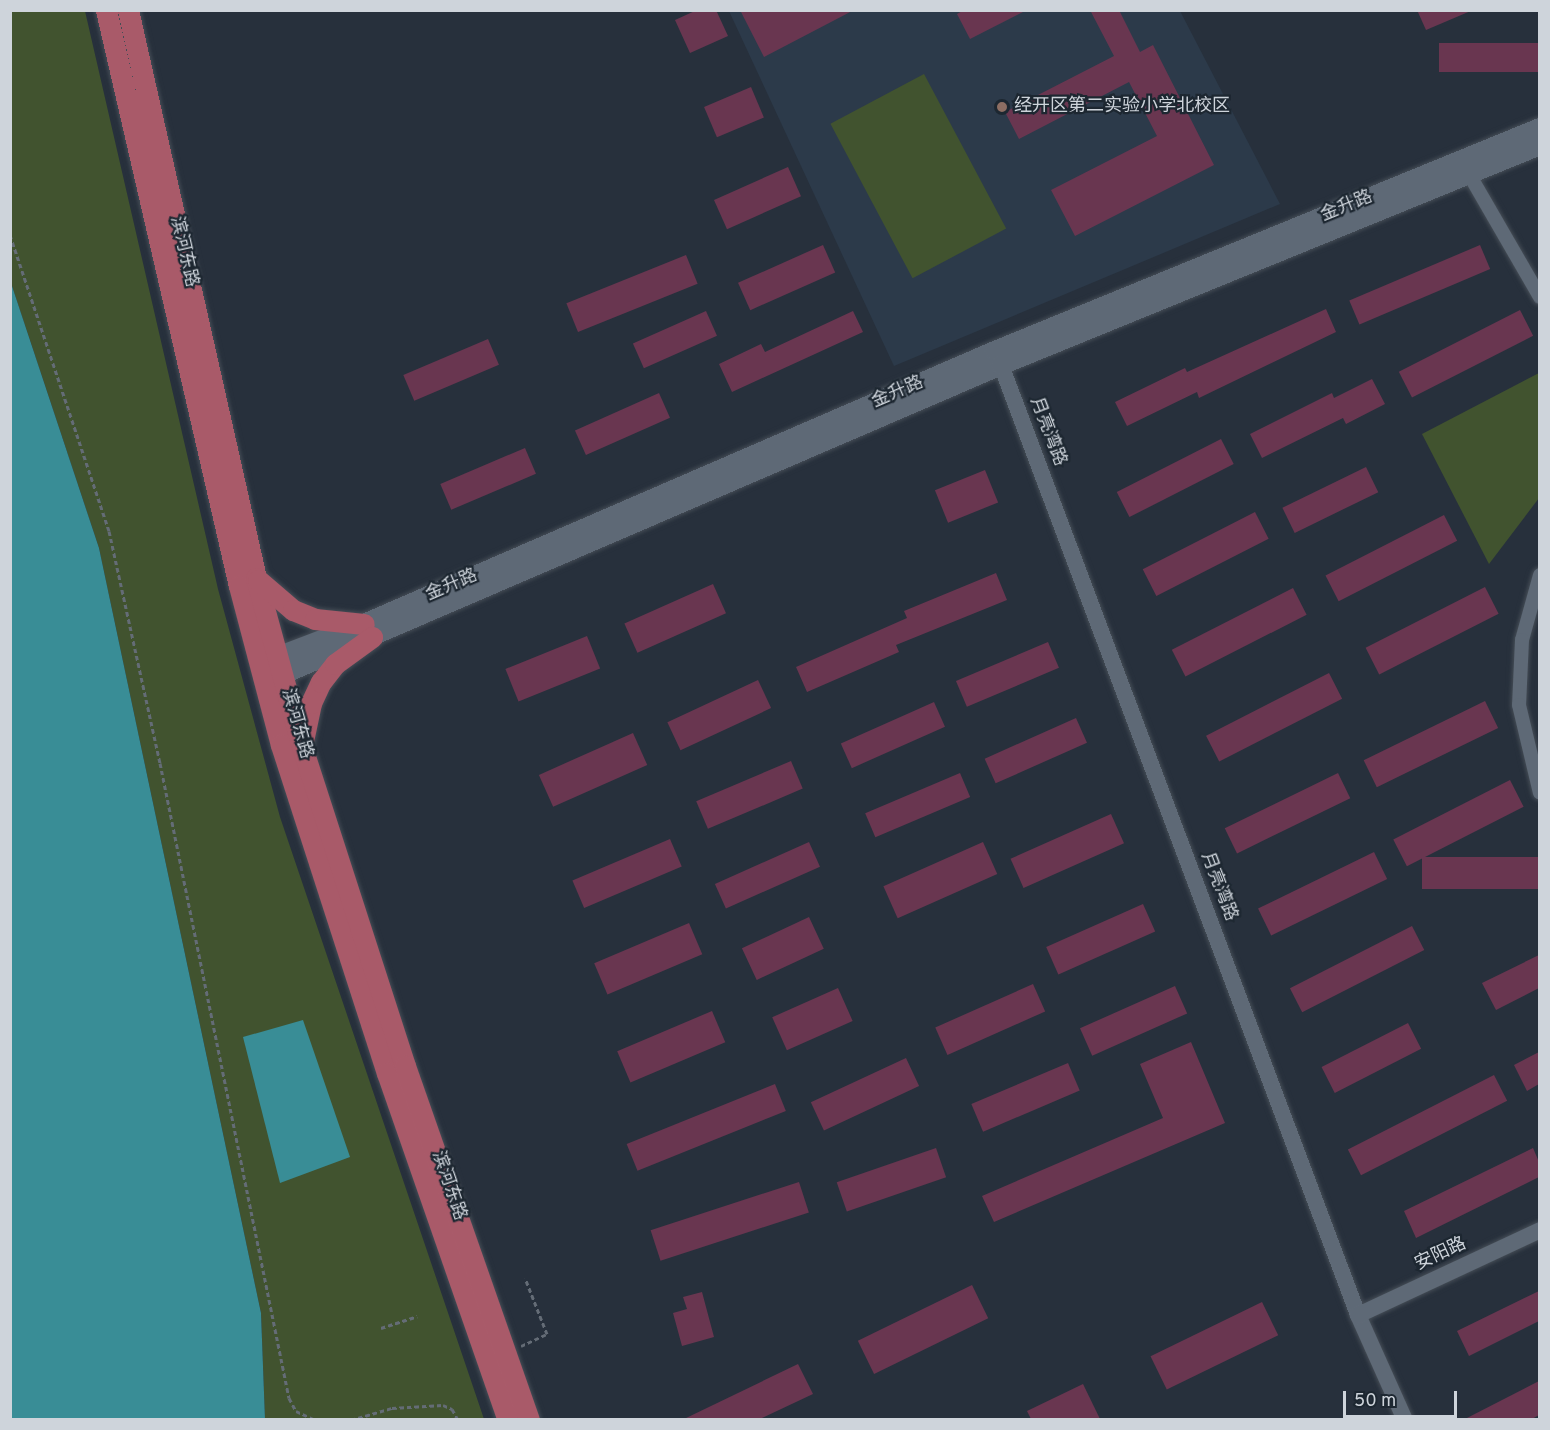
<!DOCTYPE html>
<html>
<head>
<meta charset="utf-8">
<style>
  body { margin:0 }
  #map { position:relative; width:1550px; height:1430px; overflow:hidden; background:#27303c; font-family:Overpass,"Noto Sans SC",sans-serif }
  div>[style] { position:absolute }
  .built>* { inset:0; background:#2c3a4a }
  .green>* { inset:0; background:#41532f; transform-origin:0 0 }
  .water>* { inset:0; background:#398d96 }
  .building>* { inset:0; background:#693650; transform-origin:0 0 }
  .path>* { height:3px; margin-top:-1.5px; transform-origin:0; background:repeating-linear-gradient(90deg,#646c76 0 4.5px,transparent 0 7.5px) }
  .roads { filter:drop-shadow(0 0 2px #454d56) drop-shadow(0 0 2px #454d56) }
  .minor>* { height:14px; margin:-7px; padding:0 7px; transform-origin:7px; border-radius:7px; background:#5e6976 }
  .tertiary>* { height:16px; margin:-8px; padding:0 8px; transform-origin:8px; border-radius:8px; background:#5e6976 }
  .secondary>* { height:20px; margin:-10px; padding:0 10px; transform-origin:10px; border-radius:10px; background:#5e6976 }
  .primary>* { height:21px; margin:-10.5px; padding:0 10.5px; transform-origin:10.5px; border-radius:10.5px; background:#a95a69 }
  .dots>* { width:16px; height:16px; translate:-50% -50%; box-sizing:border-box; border:3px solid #1d2731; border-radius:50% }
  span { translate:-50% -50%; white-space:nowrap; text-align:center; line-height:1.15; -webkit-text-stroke:4.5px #1d2731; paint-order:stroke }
  .poi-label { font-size:18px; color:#ced4db }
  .left { translate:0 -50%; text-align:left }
  .street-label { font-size:18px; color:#ced4db }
  .frame { position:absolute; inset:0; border:12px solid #ced4db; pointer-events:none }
  .scale { position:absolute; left:1343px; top:1391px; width:114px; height:27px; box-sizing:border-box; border:3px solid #ced4db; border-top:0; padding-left:8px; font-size:18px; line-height:21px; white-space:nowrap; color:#ced4db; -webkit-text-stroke:4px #1d2731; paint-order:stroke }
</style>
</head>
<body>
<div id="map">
  <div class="built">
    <i style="clip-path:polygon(729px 11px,1180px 11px,1280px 204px,894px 366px)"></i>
  </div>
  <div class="green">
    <i style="clip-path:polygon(10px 11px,85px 11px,218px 589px,280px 817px,484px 1419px,265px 1419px,261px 1313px,99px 548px,11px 283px)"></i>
    <i style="left:924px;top:74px;width:175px;height:106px;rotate:62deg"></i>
    <i style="clip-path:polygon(1539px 373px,1539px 498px,1489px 564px,1422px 434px)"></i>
  </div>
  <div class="water">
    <i style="clip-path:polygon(11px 283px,99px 548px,261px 1313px,265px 1419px,11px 1419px)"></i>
    <i style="clip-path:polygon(303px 1020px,350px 1157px,280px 1183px,243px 1037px)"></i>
  </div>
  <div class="building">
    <i style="clip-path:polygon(697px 10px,716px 10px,728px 36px,690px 53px,675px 20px)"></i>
    <i style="clip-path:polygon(740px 10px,854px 10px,764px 57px)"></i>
    <i style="clip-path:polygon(964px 10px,1027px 10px,970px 39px,957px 14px)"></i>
    <i style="clip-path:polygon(1090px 10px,1119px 10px,1140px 52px,1153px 45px,1214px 165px,1075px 236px,1051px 190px,1157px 136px,1129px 82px,1019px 139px,1005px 112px,1114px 56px)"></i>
    <i style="clip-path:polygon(1417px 10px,1473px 10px,1426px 30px)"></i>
    <i style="left:1539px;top:43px;width:29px;height:100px;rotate:90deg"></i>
    <i style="left:751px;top:87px;width:33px;height:51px;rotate:67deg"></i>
    <i style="left:788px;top:167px;width:32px;height:81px;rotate:66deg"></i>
    <i style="left:823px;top:245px;width:30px;height:93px;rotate:66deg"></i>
    <i style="left:1480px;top:245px;width:26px;height:142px;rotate:67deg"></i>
    <i style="left:686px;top:255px;width:31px;height:129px;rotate:68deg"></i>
    <i style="clip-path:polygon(1326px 309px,1336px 332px,1199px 398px,1197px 392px,1127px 426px,1115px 402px,1185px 368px,1187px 372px)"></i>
    <i style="left:1520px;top:310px;width:29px;height:136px;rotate:63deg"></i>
    <i style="left:706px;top:311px;width:27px;height:80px;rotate:66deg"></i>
    <i style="clip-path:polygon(853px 311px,863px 332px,732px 392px,719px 364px,761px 344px,765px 352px)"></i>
    <i style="left:488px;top:339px;width:28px;height:92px;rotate:67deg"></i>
    <i style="clip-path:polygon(1372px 379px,1385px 404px,1346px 424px,1343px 418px,1262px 458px,1250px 434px,1332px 393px,1334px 398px)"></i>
    <i style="left:659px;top:393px;width:27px;height:92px;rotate:66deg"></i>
    <i style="left:1221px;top:439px;width:28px;height:117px;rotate:63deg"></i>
    <i style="left:525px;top:448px;width:28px;height:92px;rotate:67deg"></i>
    <i style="left:1366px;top:467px;width:28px;height:93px;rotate:64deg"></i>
    <i style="left:985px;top:470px;width:35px;height:54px;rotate:68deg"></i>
    <i style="left:1255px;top:512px;width:30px;height:126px;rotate:63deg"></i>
    <i style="left:1444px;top:515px;width:29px;height:133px;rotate:63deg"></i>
    <i style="clip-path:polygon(996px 573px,1007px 600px,896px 645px,899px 652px,807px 692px,796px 667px,907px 618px,904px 611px)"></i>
    <i style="left:713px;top:584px;width:32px;height:97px;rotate:66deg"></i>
    <i style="left:1485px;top:587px;width:30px;height:134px;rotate:63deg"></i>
    <i style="left:1293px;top:588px;width:30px;height:136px;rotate:63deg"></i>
    <i style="left:587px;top:636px;width:35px;height:88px;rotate:68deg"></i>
    <i style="left:1048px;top:642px;width:28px;height:100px;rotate:67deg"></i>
    <i style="left:1329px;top:673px;width:29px;height:138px;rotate:63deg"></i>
    <i style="left:758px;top:680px;width:31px;height:100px;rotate:65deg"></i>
    <i style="left:1485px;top:701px;width:30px;height:135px;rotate:64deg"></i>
    <i style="left:934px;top:702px;width:27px;height:102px;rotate:66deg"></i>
    <i style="left:1076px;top:718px;width:27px;height:100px;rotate:66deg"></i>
    <i style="left:633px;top:733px;width:35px;height:103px;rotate:66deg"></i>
    <i style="left:791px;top:761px;width:30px;height:103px;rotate:67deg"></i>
    <i style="left:960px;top:773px;width:26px;height:103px;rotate:67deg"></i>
    <i style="left:1338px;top:773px;width:28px;height:126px;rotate:64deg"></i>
    <i style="left:1510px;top:780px;width:30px;height:131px;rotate:63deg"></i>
    <i style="left:1111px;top:814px;width:32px;height:110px;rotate:66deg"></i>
    <i style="left:670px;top:839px;width:30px;height:106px;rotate:67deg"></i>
    <i style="left:809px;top:842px;width:27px;height:103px;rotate:66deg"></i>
    <i style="left:983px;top:842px;width:35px;height:109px;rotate:66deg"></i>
    <i style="left:1374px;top:852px;width:30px;height:129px;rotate:64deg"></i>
    <i style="left:1539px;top:857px;width:32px;height:117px;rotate:90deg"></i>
    <i style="left:1143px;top:904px;width:30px;height:106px;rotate:66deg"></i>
    <i style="left:809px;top:917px;width:35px;height:74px;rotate:65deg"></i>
    <i style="left:689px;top:923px;width:34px;height:103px;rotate:67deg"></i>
    <i style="left:1412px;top:926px;width:27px;height:137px;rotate:63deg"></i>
    <i style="clip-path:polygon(1539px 955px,1539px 988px,1496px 1010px,1482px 983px)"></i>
    <i style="left:1033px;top:984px;width:30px;height:107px;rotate:66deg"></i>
    <i style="left:1175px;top:986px;width:30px;height:104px;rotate:66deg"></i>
    <i style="left:838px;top:988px;width:36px;height:72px;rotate:66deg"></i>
    <i style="left:712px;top:1011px;width:34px;height:103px;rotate:67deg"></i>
    <i style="left:1408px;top:1023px;width:29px;height:97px;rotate:63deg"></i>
    <i style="clip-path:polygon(1191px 1042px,1225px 1123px,994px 1222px,982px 1196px,1163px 1118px,1140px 1064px)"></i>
    <i style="clip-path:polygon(1539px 1052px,1539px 1084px,1527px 1091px,1514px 1065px)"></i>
    <i style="left:906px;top:1058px;width:31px;height:105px;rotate:65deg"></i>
    <i style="left:1068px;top:1063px;width:30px;height:105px;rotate:67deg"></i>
    <i style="left:1494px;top:1075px;width:29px;height:164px;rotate:63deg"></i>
    <i style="left:775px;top:1084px;width:29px;height:160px;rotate:68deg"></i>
    <i style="left:936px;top:1148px;width:31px;height:105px;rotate:71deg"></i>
    <i style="clip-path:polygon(1533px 1148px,1539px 1162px,1539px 1177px,1416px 1238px,1404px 1211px)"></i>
    <i style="left:799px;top:1182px;width:32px;height:156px;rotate:72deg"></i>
    <i style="left:972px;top:1285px;width:37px;height:127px;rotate:64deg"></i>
    <i style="clip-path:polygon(1539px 1291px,1539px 1321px,1469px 1356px,1457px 1331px)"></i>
    <i style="clip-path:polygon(702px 1292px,714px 1337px,682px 1346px,673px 1313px,687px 1309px,683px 1297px)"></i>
    <i style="left:1262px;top:1302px;width:37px;height:124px;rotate:64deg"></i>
    <i style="clip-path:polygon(798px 1364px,813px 1394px,760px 1419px,684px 1419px)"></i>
    <i style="clip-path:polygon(1539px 1381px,1539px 1415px,1532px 1419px,1465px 1419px)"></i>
    <i style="clip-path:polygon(1083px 1384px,1100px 1419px,1031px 1419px,1027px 1411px)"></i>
  </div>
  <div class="path">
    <i style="left:10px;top:235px;width:312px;rotate:71.5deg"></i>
    <i style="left:109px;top:531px;width:238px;rotate:77.6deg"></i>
    <i style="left:160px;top:763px;width:648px;rotate:78.52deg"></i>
    <i style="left:289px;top:1398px;width:15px;rotate:62deg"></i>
    <i style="left:296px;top:1411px;width:21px;rotate:25deg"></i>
    <i style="left:381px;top:1328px;width:38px;rotate:-18deg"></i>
    <i style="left:521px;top:1346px;width:29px;rotate:-25deg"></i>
    <i style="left:547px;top:1334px;width:60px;rotate:-111.4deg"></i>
    <i style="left:351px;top:1420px;width:43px;rotate:-16.3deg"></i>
    <i style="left:392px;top:1408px;width:51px;rotate:-3.4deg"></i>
    <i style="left:443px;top:1405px;width:10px;rotate:24deg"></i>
    <i style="left:452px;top:1409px;width:13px;rotate:61deg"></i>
  </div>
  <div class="roads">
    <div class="minor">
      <i style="left:1469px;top:174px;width:142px;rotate:60deg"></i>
      <i style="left:1540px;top:575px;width:67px;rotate:105.5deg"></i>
      <i style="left:1522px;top:640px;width:65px;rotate:92.6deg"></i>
      <i style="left:1519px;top:705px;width:90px;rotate:76.6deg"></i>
    </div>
    <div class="tertiary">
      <i style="left:1001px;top:365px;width:1015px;rotate:69.4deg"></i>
      <i style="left:1358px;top:1315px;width:115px;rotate:65.9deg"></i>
      <i style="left:1358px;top:1315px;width:201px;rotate:-25deg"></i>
    </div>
    <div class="secondary">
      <i style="left:264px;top:662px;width:107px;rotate:-20.8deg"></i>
      <i style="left:364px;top:624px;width:688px;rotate:-23.4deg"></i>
      <i style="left:995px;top:351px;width:589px;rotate:-22.25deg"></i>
      <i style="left:267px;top:681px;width:799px;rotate:-23.29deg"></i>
      <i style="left:1001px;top:365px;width:582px;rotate:-22.2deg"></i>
    </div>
    <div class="primary">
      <i style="left:106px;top:10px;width:591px;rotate:77deg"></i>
      <i style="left:239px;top:586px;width:164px;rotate:75.2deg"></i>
      <i style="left:281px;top:745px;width:345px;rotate:72.1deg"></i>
      <i style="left:387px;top:1073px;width:367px;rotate:70.8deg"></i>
      <i style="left:128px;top:10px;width:582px;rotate:77.3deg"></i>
      <i style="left:256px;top:578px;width:175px;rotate:74.8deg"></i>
      <i style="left:302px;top:747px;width:335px;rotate:72.1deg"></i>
      <i style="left:405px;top:1066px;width:375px;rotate:70.7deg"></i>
      <i style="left:258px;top:580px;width:46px;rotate:40.6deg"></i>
      <i style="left:293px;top:610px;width:24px;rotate:22deg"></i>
      <i style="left:315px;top:619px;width:49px;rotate:5.8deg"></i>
      <i style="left:303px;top:741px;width:39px;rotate:-78deg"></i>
      <i style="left:311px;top:703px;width:23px;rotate:-65deg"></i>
      <i style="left:321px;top:682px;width:23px;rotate:-52deg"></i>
      <i style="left:335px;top:664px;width:46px;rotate:-36.1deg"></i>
    </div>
  </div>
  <div class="dots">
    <i style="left:1002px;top:107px;background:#8d6e63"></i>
  </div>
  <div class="poi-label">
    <span class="left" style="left:1014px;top:107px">经开区第二实验小学北校区</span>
  </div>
  <div class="street-label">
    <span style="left:1347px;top:207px;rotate:-22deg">金升路</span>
    <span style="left:183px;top:252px;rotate:77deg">滨河东路</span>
    <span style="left:898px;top:393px;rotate:-23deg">金升路</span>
    <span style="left:1047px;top:432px;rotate:69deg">月亮湾路</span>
    <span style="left:452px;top:586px;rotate:-23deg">金升路</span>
    <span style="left:296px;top:724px;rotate:74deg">滨河东路</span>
    <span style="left:1218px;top:887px;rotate:69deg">月亮湾路</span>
    <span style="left:448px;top:1186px;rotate:71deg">滨河东路</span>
    <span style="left:1441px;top:1255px;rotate:-25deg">安阳路</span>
  </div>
  <div class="frame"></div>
  <div class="scale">50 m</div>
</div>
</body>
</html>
